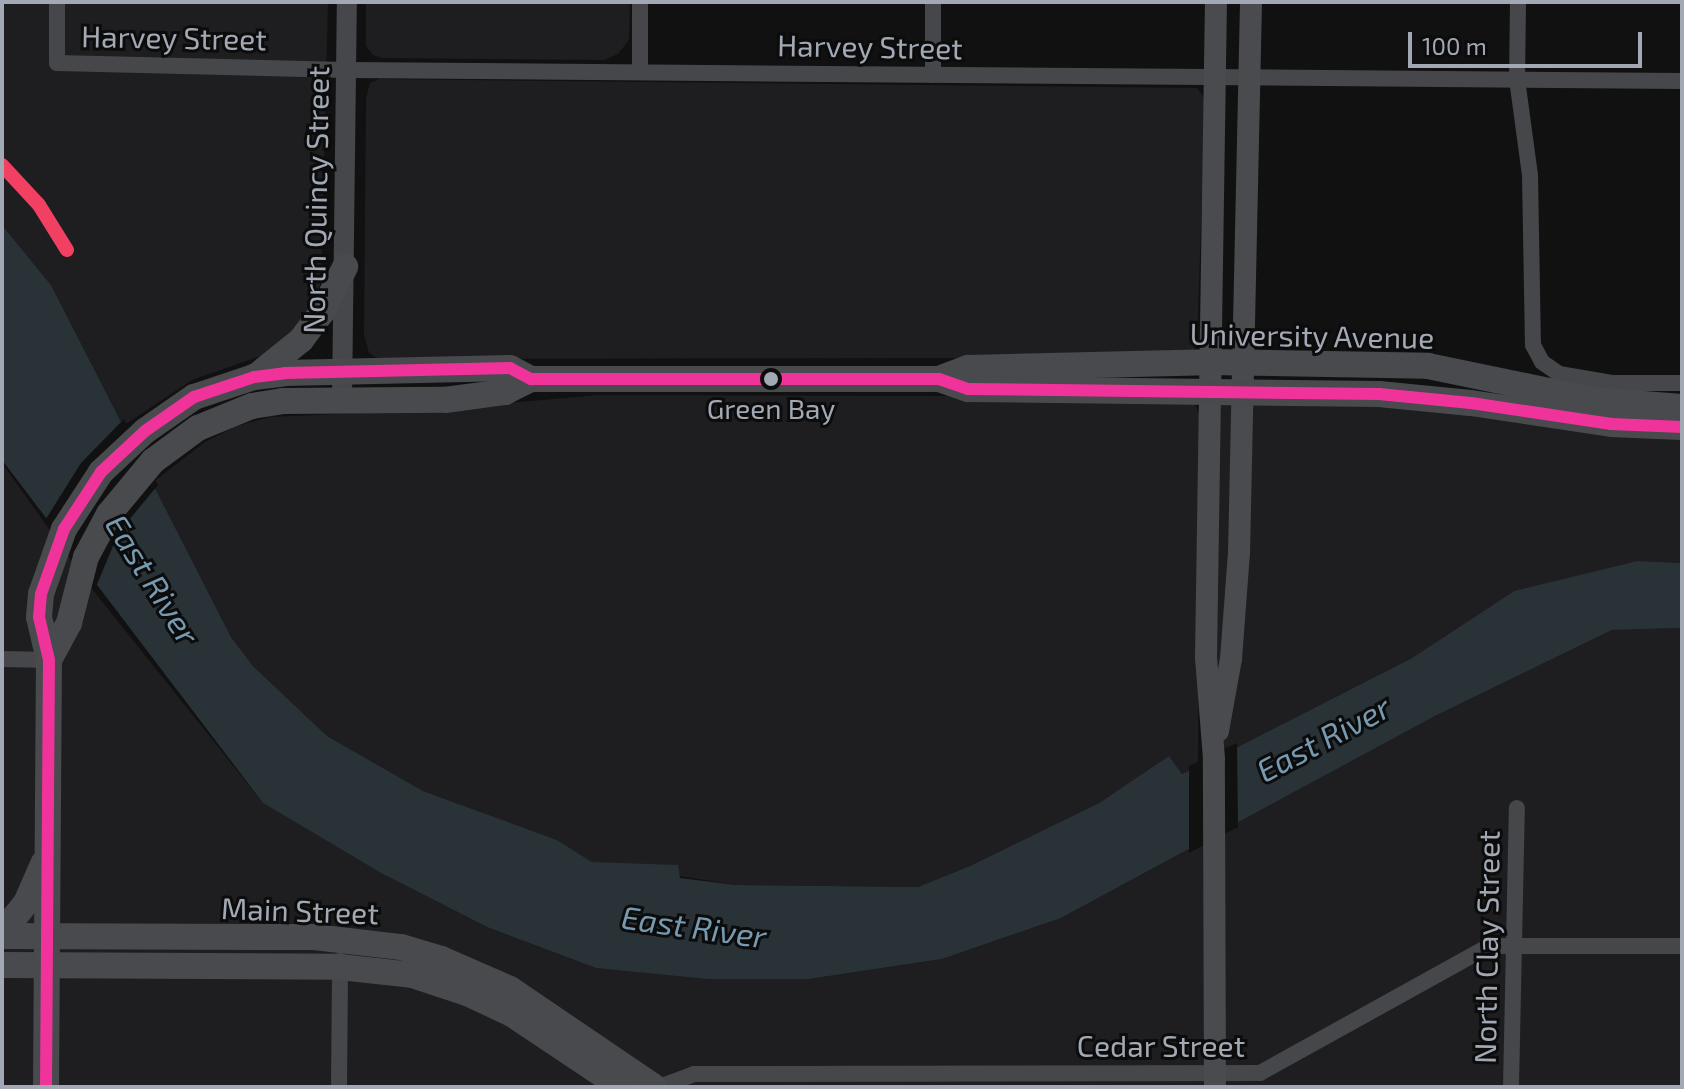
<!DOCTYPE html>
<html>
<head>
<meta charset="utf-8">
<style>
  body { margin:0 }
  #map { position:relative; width:1684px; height:1089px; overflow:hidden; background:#111112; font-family:"Exo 2",sans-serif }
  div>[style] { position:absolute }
  .built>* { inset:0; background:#1e1e20 }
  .water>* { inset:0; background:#283237 }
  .pier>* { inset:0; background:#111112 }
  .minor>* { height:16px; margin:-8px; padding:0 8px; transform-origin:8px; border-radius:8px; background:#46474a }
  .tertiary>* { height:20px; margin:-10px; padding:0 10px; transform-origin:10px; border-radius:10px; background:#46474a }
  .secondary>* { height:22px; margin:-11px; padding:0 11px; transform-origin:11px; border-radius:11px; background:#4a4b4e }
  .primary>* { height:26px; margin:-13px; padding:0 13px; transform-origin:13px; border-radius:13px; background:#484a4d }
  .bus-1>* { height:12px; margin:-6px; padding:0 6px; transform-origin:6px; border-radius:6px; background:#ef339a }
  .rail-1>* { height:14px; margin:-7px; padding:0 7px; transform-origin:7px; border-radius:7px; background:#f24062 }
  .dots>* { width:22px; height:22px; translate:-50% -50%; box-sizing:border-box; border:4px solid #0c0c0d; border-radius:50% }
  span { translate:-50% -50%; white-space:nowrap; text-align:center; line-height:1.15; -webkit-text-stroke:6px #0c0c0d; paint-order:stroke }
  .bus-label { font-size:28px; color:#a2a9b4 }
  .street-label { font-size:30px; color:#a2a9b4 }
  .water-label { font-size:32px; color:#779ab0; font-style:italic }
  .frame { position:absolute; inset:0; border:4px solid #a2a9b4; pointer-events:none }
  .scale { position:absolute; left:1408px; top:32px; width:234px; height:36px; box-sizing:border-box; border:4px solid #a2a9b4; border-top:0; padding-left:10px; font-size:24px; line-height:28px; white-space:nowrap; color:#a2a9b4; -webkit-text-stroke:6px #0c0c0d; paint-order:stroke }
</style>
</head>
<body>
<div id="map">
  <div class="built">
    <i style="clip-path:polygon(2px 2px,328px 2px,321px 282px,312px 310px,272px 352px,192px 380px,123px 426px,51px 285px,2px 225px)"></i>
    <i style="clip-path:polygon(366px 2px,630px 2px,629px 40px,618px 54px,604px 60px,382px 58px,373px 55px,366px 46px)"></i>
    <i style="clip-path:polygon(379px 79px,1197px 88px,1204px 98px,1205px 108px,1197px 343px,1194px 350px,965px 358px,379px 359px,369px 353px,364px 335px,366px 98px,370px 83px)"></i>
    <i style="clip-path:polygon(1208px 390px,1682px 427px,1682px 563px,1637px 561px,1514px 591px,1412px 658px,1214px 759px)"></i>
    <i style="clip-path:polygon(598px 395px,966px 396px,1195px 404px,1200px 416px,1198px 766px,1182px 774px,1169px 756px,1099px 803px,970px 866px,918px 887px,736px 885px,592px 862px,557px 840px,423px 791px,327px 736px,253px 666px,231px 637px,152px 483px,205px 442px,237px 426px,270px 417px,427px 410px)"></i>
    <i style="clip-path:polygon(2px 463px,92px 589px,263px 803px,381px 873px,487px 927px,596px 968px,809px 979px,942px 959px,1061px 918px,1435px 716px,1612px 630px,1682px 628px,1682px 1087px,2px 1087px)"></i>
  </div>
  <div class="water">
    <i style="clip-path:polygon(2px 225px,51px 285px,231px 637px,253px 666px,327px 736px,423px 791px,557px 840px,592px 862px,678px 865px,680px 878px,736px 885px,918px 887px,970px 866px,1099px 803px,1169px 756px,1182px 774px,1214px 759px,1412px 658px,1514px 591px,1637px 561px,1682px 563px,1682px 628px,1612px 630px,1435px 716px,1061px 918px,942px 959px,809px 979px,708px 979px,596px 968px,487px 927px,381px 873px,263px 803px,2px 460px)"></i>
  </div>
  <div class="pier">
    <i style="clip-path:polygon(124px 419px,158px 485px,119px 532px,95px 589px,44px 522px,81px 463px)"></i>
    <i style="clip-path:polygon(1237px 743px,1238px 827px,1189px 853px,1189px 766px)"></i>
  </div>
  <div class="minor">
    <i style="left:57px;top:2px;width:61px;rotate:90deg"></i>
    <i style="left:57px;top:63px;width:289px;rotate:1.4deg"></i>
    <i style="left:346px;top:70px;width:1336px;rotate:0.47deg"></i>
    <i style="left:1518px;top:2px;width:77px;rotate:90.7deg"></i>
    <i style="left:1517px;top:79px;width:97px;rotate:82.3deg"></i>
    <i style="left:1530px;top:175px;width:170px;rotate:89deg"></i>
    <i style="left:1533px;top:345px;width:19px;rotate:62deg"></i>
    <i style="left:1542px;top:362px;width:21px;rotate:35deg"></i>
    <i style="left:1559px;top:374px;width:55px;rotate:9.5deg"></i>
    <i style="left:1613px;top:383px;width:69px"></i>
    <i style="left:640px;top:72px;width:70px;rotate:-90deg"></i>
    <i style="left:933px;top:75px;width:73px;rotate:-90deg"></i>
    <i style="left:2px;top:659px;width:47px;rotate:1.2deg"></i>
    <i style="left:339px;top:1087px;width:126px;rotate:-89.5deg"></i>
    <i style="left:659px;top:1087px;width:37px;rotate:-20deg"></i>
    <i style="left:694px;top:1074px;width:566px;rotate:-0.1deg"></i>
    <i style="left:1260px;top:1073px;width:262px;rotate:-29deg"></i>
    <i style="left:1489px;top:946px;width:193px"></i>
    <i style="left:1511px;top:1087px;width:279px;rotate:-88.8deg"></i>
  </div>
  <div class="tertiary">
    <i style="left:342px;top:399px;width:397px;rotate:-89.3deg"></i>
  </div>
  <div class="secondary">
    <i style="left:1218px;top:731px;width:73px;rotate:-79.8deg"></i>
    <i style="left:1231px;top:659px;width:106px;rotate:-85.7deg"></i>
    <i style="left:1239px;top:553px;width:551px;rotate:-88.75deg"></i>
    <i style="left:1215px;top:1087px;width:328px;rotate:-90.2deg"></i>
    <i style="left:1214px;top:759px;width:101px;rotate:-94.5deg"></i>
    <i style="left:1206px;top:658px;width:656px;rotate:-89.13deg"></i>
  </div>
  <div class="primary">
    <i style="left:259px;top:374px;width:54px;rotate:-39deg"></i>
    <i style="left:301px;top:340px;width:35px;rotate:-53deg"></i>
    <i style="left:322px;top:312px;width:51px;rotate:-62.9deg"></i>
    <i style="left:939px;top:379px;width:31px;rotate:-21deg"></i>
    <i style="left:968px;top:368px;width:240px;rotate:-1.4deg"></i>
    <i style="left:1208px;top:362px;width:220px;rotate:1deg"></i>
    <i style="left:1428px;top:366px;width:167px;rotate:11.7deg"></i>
    <i style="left:1592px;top:400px;width:90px;rotate:4.4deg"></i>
    <i style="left:49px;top:660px;width:42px;rotate:-61.6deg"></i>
    <i style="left:69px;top:623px;width:68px;rotate:-75.6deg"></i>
    <i style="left:86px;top:557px;width:49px;rotate:-61.9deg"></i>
    <i style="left:109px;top:514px;width:69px;rotate:-50.3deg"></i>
    <i style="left:153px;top:461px;width:56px;rotate:-36.3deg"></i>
    <i style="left:198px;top:428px;width:58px;rotate:-22.2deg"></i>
    <i style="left:252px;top:406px;width:31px;rotate:-9deg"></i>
    <i style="left:283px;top:401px;width:162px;rotate:-0.4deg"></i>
    <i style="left:445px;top:400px;width:61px;rotate:-7.6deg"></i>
    <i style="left:505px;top:392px;width:29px;rotate:-27deg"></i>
    <i style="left:2px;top:925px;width:13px;rotate:-29deg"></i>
    <i style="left:13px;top:919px;width:21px;rotate:-51deg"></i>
    <i style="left:26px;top:903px;width:43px;rotate:-66.4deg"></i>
    <i style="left:2px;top:936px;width:312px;rotate:0.2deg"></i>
    <i style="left:314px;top:937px;width:88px;rotate:6.6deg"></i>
    <i style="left:401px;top:947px;width:42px;rotate:16.7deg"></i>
    <i style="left:441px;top:959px;width:75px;rotate:23.5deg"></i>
    <i style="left:510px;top:989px;width:174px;rotate:34.2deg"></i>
    <i style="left:2px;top:965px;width:338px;rotate:0.3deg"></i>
    <i style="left:340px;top:967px;width:72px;rotate:6.3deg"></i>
    <i style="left:412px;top:975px;width:58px;rotate:18.1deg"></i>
    <i style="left:467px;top:993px;width:50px;rotate:25deg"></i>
    <i style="left:512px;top:1014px;width:131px;rotate:33.8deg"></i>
    <i style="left:46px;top:1087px;width:427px;rotate:-89.6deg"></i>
    <i style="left:49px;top:660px;width:44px;rotate:-103.1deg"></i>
    <i style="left:39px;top:617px;width:23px;rotate:-85deg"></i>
    <i style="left:41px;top:594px;width:69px;rotate:-70.5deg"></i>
    <i style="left:64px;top:529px;width:68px;rotate:-57deg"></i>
    <i style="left:101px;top:472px;width:60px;rotate:-43deg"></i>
    <i style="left:145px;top:431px;width:60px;rotate:-34.8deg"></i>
    <i style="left:194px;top:397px;width:63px;rotate:-18.4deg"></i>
    <i style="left:254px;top:377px;width:31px;rotate:-7deg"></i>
    <i style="left:285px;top:373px;width:225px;rotate:-1.3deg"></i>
    <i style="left:510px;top:368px;width:24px;rotate:28deg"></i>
    <i style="left:531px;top:379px;width:408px"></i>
    <i style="left:939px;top:379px;width:31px;rotate:19deg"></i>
    <i style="left:968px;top:389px;width:411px;rotate:0.7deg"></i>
    <i style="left:1379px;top:394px;width:92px;rotate:5.6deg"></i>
    <i style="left:1471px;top:403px;width:142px;rotate:8.5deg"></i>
    <i style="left:1611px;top:424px;width:71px;rotate:2.4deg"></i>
  </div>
  <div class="bus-1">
    <i style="left:46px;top:1087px;width:427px;rotate:-89.6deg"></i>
    <i style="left:49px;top:660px;width:44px;rotate:-103.1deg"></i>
    <i style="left:39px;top:617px;width:23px;rotate:-85deg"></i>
    <i style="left:41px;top:594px;width:69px;rotate:-70.5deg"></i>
    <i style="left:64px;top:529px;width:68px;rotate:-57deg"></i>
    <i style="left:101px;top:472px;width:60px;rotate:-43deg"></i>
    <i style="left:145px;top:431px;width:60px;rotate:-34.8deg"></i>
    <i style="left:194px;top:397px;width:63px;rotate:-18.4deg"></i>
    <i style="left:254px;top:377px;width:31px;rotate:-7deg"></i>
    <i style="left:285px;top:373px;width:225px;rotate:-1.3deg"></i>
    <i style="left:510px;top:368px;width:24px;rotate:28deg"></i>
    <i style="left:531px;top:379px;width:408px"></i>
    <i style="left:939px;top:379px;width:31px;rotate:19deg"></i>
    <i style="left:968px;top:389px;width:411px;rotate:0.7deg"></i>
    <i style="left:1379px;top:394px;width:92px;rotate:5.6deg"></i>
    <i style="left:1471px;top:403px;width:142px;rotate:8.5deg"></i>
    <i style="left:1611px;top:424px;width:71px;rotate:2.4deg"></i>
  </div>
  <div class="rail-1">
    <i style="left:2px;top:165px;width:54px;rotate:47.2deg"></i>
    <i style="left:39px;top:205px;width:53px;rotate:58.1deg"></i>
  </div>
  <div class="dots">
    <i style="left:771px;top:379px;background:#a2a9b4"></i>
  </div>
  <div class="bus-label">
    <span style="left:771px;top:408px">Green Bay</span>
  </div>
  <div class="street-label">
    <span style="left:174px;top:37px;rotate:1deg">Harvey Street</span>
    <span style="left:870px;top:46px;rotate:1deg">Harvey Street</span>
    <span style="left:315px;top:200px;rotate:-89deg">North Quincy Street</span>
    <span style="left:1312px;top:335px;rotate:1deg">University Avenue</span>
    <span style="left:300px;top:910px;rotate:2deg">Main Street</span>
    <span style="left:1486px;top:947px;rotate:-89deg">North Clay Street</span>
    <span style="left:1161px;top:1045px">Cedar Street</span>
  </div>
  <div class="water-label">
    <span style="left:153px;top:579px;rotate:58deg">East River</span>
    <span style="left:1323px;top:738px;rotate:-28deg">East River</span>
    <span style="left:694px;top:926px;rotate:8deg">East River</span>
  </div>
  <div class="frame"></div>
  <div class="scale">100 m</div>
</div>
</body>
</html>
